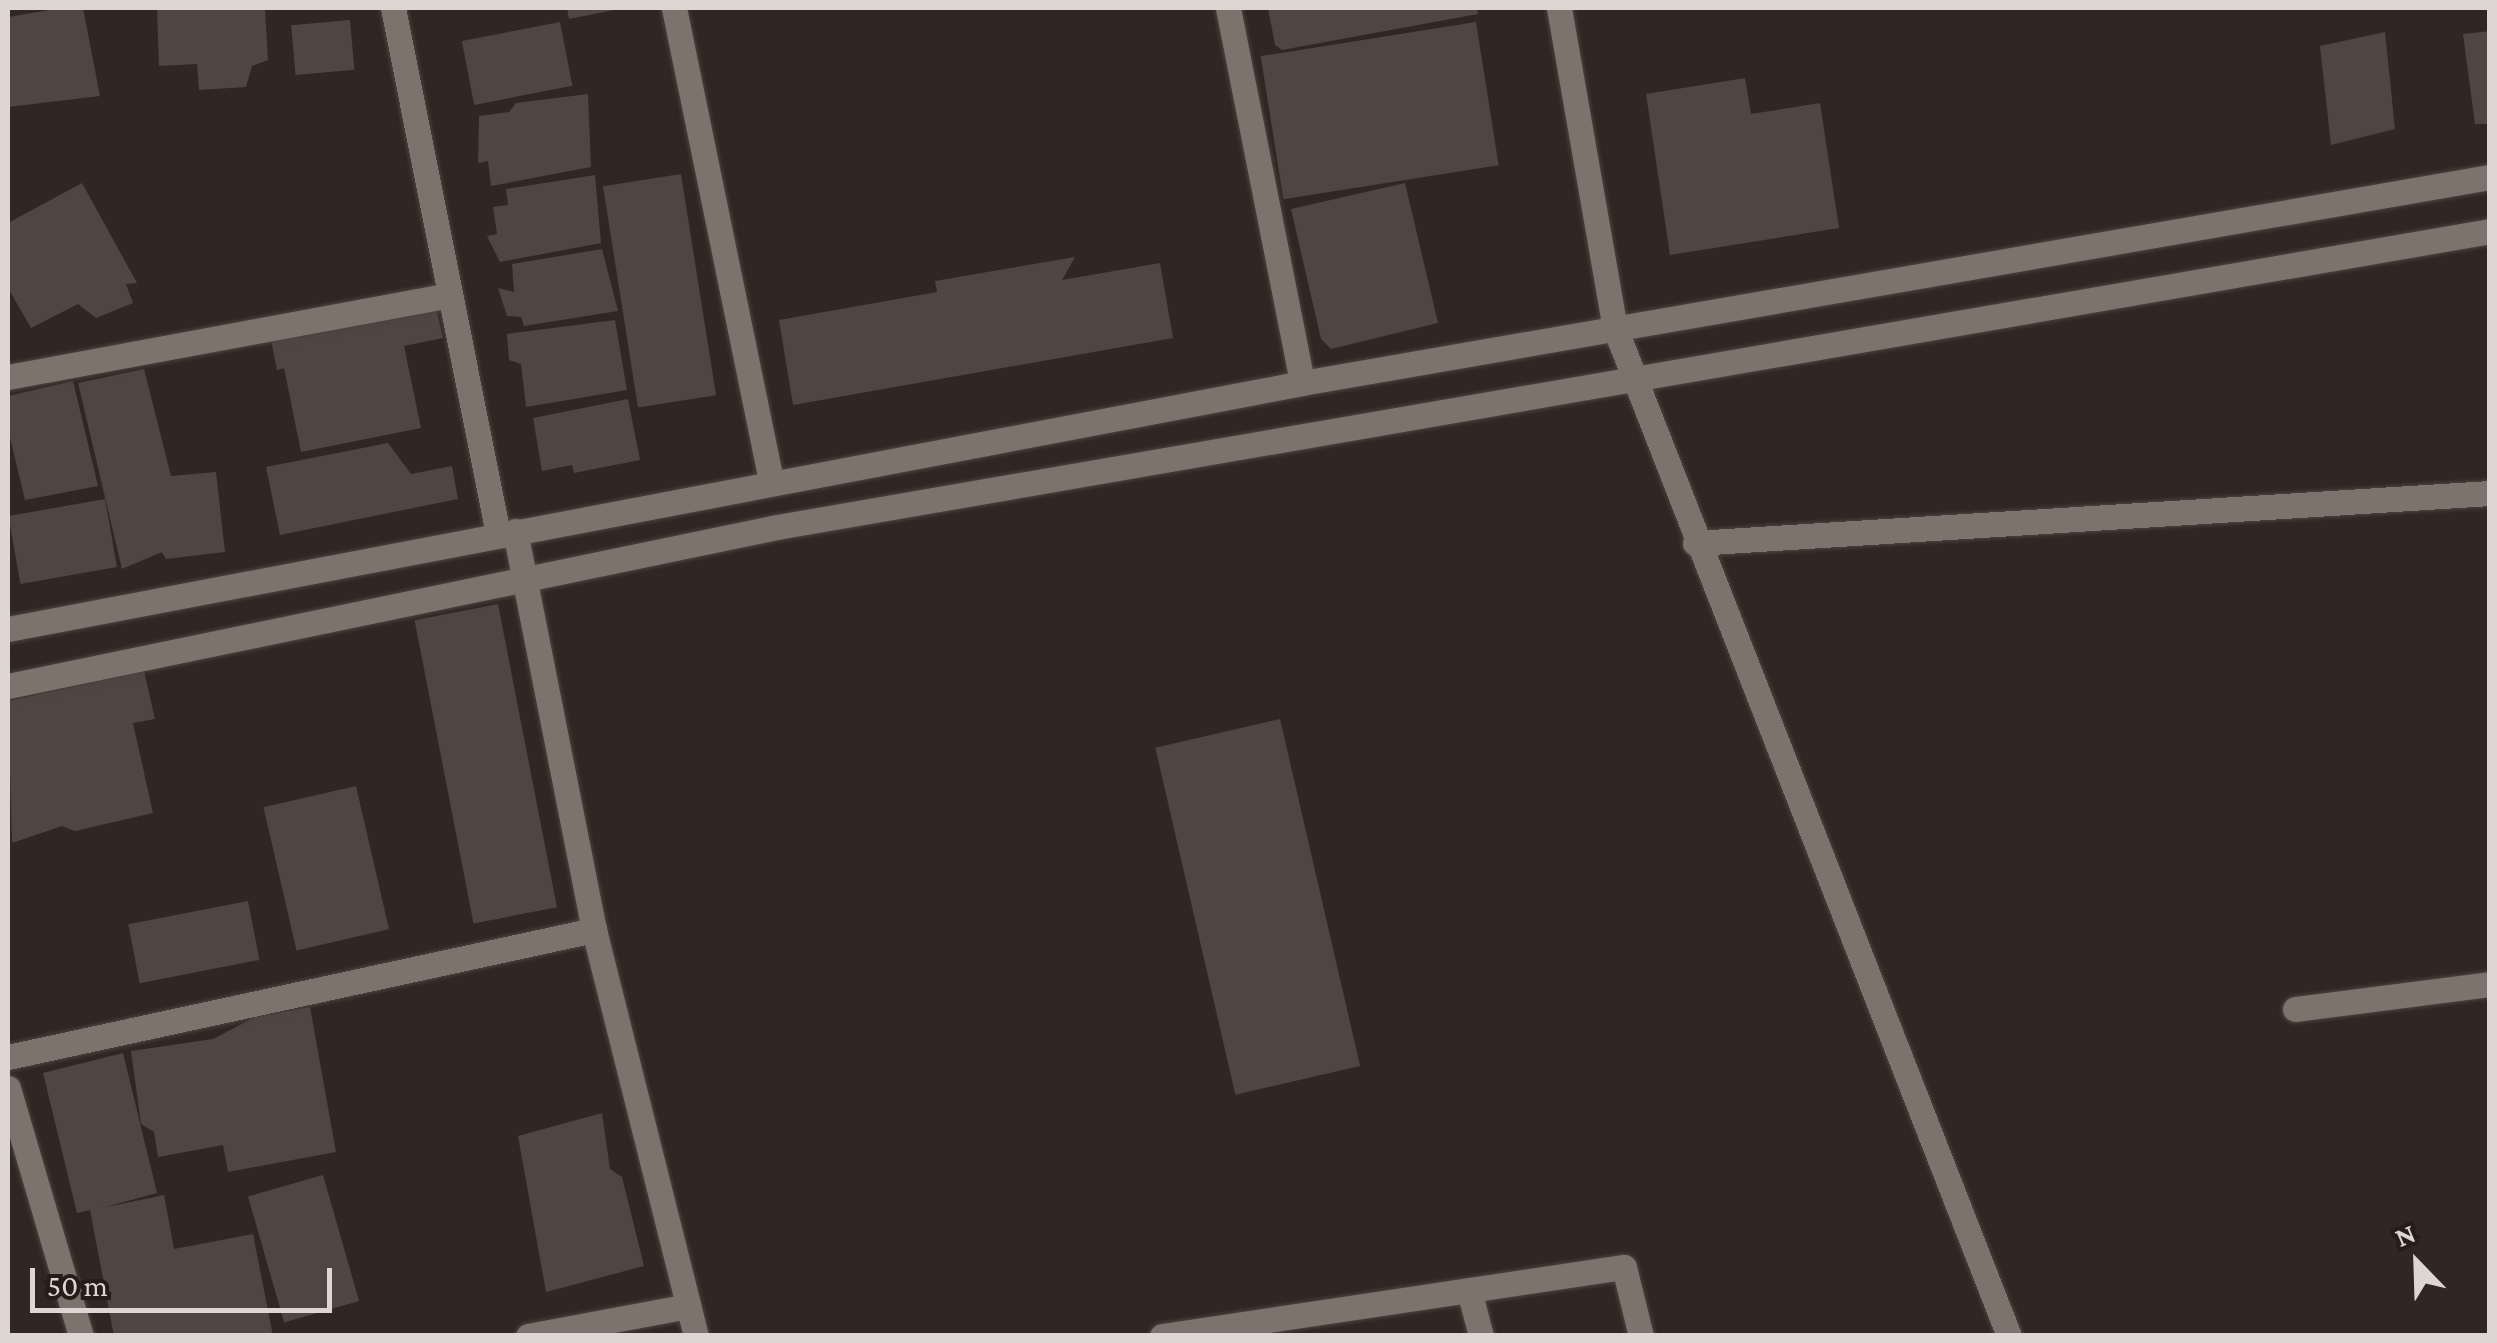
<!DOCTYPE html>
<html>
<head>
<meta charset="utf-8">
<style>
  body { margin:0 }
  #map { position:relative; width:2497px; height:1343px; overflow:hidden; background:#302622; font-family:"Crimson Pro",serif }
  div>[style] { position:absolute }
  .building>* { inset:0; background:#514542; transform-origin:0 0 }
  .roads { filter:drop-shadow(0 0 2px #4a433f) drop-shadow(0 0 2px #4a433f) }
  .minor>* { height:25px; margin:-12.5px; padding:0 12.5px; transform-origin:12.5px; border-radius:12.5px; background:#7e726d }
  span { translate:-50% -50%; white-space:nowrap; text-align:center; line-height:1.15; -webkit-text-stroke:9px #261c18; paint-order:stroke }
  .frame { position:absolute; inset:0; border:10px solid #ddd6d3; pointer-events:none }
  .north { position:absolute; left:2367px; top:1213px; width:100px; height:100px; -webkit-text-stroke:8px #261c18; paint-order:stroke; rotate:337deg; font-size:28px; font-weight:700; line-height:40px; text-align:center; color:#ddd6d3 }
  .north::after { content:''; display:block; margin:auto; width:35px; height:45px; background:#ddd6d3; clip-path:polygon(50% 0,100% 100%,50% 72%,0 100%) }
  .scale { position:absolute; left:30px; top:1268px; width:302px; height:45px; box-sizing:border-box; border:5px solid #ddd6d3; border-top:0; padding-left:12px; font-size:30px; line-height:35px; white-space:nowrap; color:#ddd6d3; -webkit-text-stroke:8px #261c18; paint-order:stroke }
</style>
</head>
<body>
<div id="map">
  <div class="building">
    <i style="clip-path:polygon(62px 8px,83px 8px,100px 96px,8px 107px,8px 17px)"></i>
    <i style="clip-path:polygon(157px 8px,265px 8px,268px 60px,252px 66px,246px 87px,199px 90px,197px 64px,159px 66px)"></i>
    <i style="clip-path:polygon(567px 8px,619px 8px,619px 9px,569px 19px)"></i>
    <i style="clip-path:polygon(1268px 8px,1477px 8px,1478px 14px,1282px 50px,1275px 45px)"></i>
    <i style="left:350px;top:20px;width:50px;height:59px;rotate:85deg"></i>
    <i style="left:560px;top:22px;width:65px;height:100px;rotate:79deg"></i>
    <i style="left:1476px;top:22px;width:145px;height:218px;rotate:81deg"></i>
    <i style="clip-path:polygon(2490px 31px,2490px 124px,2475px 124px,2463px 34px)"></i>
    <i style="clip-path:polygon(2385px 32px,2395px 129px,2331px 145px,2320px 46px)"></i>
    <i style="clip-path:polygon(1745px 78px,1751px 114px,1820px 103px,1839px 228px,1670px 255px,1646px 94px)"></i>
    <i style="clip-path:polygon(588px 94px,591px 167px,491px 186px,488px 161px,478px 163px,479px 116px,509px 112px,516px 103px)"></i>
    <i style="left:681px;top:174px;width:224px;height:79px;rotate:81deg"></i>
    <i style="clip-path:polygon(595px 175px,601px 243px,500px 262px,487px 236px,497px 234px,493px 207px,508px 205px,506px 189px)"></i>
    <i style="clip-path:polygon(82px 183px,137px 283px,126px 284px,133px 303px,96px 318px,78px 304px,31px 328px,8px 288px,8px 223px)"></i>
    <i style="clip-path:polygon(1405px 183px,1438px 323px,1331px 349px,1321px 339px,1291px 209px)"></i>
    <i style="clip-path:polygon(602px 249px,618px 311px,524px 326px,521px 317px,507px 316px,498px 288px,514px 292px,512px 264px)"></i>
    <i style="clip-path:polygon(1075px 257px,1062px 280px,1160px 263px,1173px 338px,793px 405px,779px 320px,937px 292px,935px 281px)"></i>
    <i style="clip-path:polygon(436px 307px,443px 338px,404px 346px,421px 428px,301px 452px,284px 368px,277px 370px,271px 340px)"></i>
    <i style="clip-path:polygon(615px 320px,627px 390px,526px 407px,521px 364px,509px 360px,507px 334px)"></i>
    <i style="clip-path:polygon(144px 369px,171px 476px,216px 472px,225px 552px,166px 559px,162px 552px,122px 569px,78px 383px)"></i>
    <i style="clip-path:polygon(73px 381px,98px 486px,25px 500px,8px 429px,8px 396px)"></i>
    <i style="clip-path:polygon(628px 399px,640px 460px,574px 473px,572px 465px,542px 471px,533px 418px)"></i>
    <i style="clip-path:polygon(388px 443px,411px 474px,452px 466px,458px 499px,280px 535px,266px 467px)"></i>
    <i style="left:105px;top:499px;width:69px;height:98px;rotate:80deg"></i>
    <i style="left:498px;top:604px;width:309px;height:85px;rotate:79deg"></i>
    <i style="clip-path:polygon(144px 671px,155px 719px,133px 723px,153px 813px,75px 831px,62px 826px,12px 843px,8px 701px)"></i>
    <i style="left:1280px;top:719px;width:356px;height:128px;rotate:77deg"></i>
    <i style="left:356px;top:786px;width:147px;height:95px;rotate:77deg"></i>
    <i style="left:248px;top:901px;width:60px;height:122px;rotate:79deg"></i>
    <i style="clip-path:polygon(310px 1007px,336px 1152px,228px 1172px,223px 1145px,158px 1157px,154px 1132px,141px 1124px,131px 1051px,213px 1039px,255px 1017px)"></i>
    <i style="clip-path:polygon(123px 1053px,157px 1193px,102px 1208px,164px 1195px,174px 1249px,253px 1234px,273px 1336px,114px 1336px,90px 1210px,77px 1213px,43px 1073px)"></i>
    <i style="clip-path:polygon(602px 1113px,610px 1169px,622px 1177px,644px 1266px,546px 1292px,518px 1136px)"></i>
    <i style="left:323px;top:1175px;width:131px;height:78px;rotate:74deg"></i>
  </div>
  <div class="roads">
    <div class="minor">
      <i style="left:393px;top:8px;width:536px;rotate:78.71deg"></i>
      <i style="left:674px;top:8px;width:483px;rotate:78.4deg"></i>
      <i style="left:1228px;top:8px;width:382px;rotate:78.8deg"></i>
      <i style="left:1559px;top:8px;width:325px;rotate:80.1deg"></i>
      <i style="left:1615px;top:328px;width:1082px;rotate:68.65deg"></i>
      <i style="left:8px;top:377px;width:449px;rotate:-10.5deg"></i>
      <i style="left:515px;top:531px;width:407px;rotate:78.8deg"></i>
      <i style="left:594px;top:930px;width:419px;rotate:75.9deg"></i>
      <i style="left:1695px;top:543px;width:797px;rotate:-3.6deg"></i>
      <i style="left:8px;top:629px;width:1317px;rotate:-10.76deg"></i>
      <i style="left:1302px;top:383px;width:1206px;rotate:-9.84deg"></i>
      <i style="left:8px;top:686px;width:785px;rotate:-11.68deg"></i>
      <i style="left:777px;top:527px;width:1738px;rotate:-9.8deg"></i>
      <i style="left:2295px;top:1009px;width:197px;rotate:-7.3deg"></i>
      <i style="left:8px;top:1057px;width:600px;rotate:-12.23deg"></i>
      <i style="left:8px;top:1088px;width:259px;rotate:73.6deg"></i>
      <i style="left:1469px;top:1290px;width:48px;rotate:75.4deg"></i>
      <i style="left:528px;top:1336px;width:163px;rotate:-10.6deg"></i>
      <i style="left:1162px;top:1336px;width:467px;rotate:-8.5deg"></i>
      <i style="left:1624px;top:1267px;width:71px;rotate:76.2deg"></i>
    </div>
  </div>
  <div class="frame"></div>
  <div class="north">N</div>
  <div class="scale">50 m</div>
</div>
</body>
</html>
